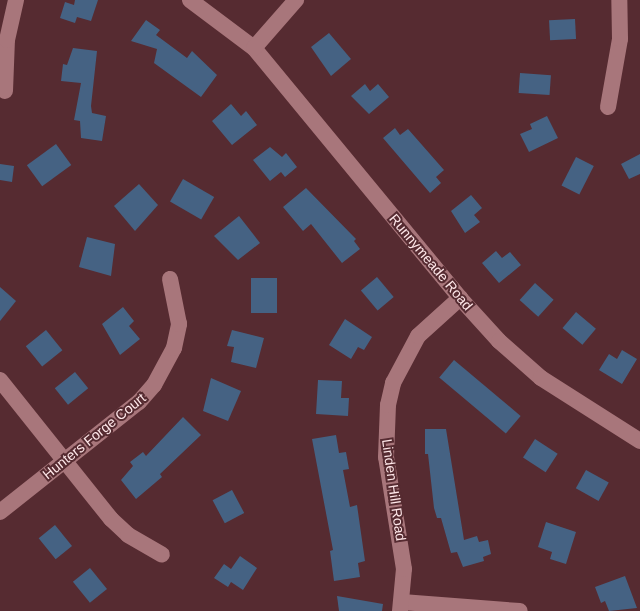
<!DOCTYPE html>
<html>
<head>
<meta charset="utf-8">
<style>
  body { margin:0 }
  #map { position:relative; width:640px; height:611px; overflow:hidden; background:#562b31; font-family:Arial,sans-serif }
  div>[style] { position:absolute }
  .building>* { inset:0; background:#456283; transform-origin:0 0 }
  .street>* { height:16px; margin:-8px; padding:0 8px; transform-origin:8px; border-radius:8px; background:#a8767b }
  span { translate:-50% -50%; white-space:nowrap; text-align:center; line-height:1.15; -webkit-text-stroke:4px #562b31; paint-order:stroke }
  .street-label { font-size:14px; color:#fee7e9 }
</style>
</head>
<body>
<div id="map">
  <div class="building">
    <i style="clip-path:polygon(75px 0,98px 0,91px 21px,77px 17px,75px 23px,60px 18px,65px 2px,74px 5px)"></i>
    <i style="left:575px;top:19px;width:20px;height:26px;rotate:87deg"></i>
    <i style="clip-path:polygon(146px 20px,160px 30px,156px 35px,187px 58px,192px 51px,217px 75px,201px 97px,154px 63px,157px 49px,131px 41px)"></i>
    <i style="clip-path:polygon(329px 33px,351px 59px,331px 76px,311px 47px)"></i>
    <i style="clip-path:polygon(73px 48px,97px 51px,91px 106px,92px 113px,106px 116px,102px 141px,81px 138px,80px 121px,74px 120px,81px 83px,61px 81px,63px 64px,67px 65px)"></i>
    <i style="left:520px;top:73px;width:31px;height:20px;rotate:4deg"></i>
    <i style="clip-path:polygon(365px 84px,370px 91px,378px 84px,389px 97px,369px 114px,351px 96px)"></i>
    <i style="clip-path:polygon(231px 104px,241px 116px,246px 111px,257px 125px,232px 145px,212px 121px)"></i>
    <i style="clip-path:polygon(547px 116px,558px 138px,529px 152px,520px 134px,532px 129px,530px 124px)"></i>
    <i style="clip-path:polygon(395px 128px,400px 135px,408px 129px,444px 170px,436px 177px,441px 183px,430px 193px,383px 138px)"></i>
    <i style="left:56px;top:144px;width:26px;height:36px;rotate:54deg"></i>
    <i style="clip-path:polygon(270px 147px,282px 157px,286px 153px,297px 167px,285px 177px,281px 172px,270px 181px,253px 160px)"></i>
    <i style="clip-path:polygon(640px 154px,640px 174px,629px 179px,621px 164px)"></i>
    <i style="left:576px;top:157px;width:20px;height:32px;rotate:27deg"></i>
    <i style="clip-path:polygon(0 164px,14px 166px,12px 182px,0 180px)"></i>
    <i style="left:183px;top:179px;width:36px;height:26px;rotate:30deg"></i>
    <i style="clip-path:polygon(139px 184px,158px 205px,135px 231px,114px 206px)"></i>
    <i style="clip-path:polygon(306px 188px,356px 239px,354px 241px,360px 249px,342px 263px,311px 224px,303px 231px,283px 207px)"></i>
    <i style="clip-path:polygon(471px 195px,482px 208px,474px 215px,480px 222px,465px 233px,451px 211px)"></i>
    <i style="clip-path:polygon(239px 216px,260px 243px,238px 260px,214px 236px)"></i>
    <i style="clip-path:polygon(87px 237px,115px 244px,111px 276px,79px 267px)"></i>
    <i style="clip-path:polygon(496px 251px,502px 258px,510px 252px,521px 265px,499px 283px,482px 263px)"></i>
    <i style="left:377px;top:277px;width:26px;height:21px;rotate:50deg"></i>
    <i style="left:251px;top:278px;width:26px;height:35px"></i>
    <i style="left:535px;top:283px;width:25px;height:23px;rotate:42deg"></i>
    <i style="clip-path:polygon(0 287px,16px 301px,0 321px)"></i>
    <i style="clip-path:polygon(123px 307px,134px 321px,129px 326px,140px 339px,120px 355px,102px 324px)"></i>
    <i style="left:576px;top:312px;width:26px;height:21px;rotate:40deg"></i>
    <i style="clip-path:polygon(345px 319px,372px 337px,364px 350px,358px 347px,351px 359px,329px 345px)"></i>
    <i style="left:46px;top:330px;width:26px;height:26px;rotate:51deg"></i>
    <i style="clip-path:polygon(232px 330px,264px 338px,256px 368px,231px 362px,234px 347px,227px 346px)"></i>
    <i style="clip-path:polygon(622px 350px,637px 359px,622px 384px,599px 370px,609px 354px,617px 359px)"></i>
    <i style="left:454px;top:360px;width:87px;height:23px;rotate:40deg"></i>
    <i style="left:75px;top:372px;width:21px;height:26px;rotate:51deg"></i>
    <i style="clip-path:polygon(211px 378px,241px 391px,228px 421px,203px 411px)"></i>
    <i style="clip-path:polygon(318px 380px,342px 381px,341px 398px,349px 398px,348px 416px,316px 414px)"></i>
    <i style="clip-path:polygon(183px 417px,201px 435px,160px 474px,162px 477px,136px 499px,121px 480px,133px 466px,130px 462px,143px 452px,146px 456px)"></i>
    <i style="clip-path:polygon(425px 429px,446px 429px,464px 540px,477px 536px,479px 542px,488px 540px,491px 554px,483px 557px,484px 561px,463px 567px,457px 552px,451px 553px,441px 518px,437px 518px,434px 508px,428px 454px,425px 454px)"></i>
    <i style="clip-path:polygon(336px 435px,339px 453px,346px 452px,349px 469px,343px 470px,350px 507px,357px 505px,365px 561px,358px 563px,360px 577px,334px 581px,330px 551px,333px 550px,312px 439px)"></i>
    <i style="left:535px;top:439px;width:27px;height:22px;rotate:33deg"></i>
    <i style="left:586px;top:470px;width:26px;height:21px;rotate:29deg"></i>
    <i style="left:232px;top:490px;width:26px;height:22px;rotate:62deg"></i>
    <i style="clip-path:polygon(546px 522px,576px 532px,566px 564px,550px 559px,552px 552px,538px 547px)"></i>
    <i style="left:55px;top:525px;width:27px;height:21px;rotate:51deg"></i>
    <i style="clip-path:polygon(240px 556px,257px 568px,243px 590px,231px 582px,228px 587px,214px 578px,224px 564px,231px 569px)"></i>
    <i style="left:90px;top:568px;width:27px;height:22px;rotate:51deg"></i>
    <i style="clip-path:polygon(625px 576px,637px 608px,609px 611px,605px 601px,601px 603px,595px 587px)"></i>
    <i style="clip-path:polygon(337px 596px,383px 604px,382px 611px,339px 611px)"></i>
  </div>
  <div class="street">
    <i style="left:190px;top:0;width:80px;rotate:36.9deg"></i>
    <i style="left:254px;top:48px;width:324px;rotate:50.5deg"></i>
    <i style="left:460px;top:298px;width:58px;rotate:47.8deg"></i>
    <i style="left:499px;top:341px;width:56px;rotate:41.4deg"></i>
    <i style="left:541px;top:378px;width:117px;rotate:32.5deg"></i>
    <i style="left:254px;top:48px;width:64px;rotate:-48.8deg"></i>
    <i style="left:5px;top:91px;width:51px;rotate:-87.8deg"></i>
    <i style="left:7px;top:40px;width:41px;rotate:-77.3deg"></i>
    <i style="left:608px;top:107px;width:69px;rotate:-80deg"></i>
    <i style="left:620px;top:39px;width:39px;rotate:-91deg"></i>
    <i style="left:0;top:380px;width:178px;rotate:51.4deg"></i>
    <i style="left:111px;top:519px;width:23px;rotate:43deg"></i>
    <i style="left:128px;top:535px;width:39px;rotate:30deg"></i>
    <i style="left:0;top:512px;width:177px;rotate:-38.4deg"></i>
    <i style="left:139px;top:402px;width:23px;rotate:-49deg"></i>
    <i style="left:154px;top:385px;width:42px;rotate:-61.6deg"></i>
    <i style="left:174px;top:348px;width:25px;rotate:-78deg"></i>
    <i style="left:179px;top:324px;width:46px;rotate:-101.3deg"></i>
    <i style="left:402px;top:602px;width:118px;rotate:4.4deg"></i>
    <i style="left:400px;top:611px;width:42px;rotate:-84.6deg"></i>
    <i style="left:404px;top:569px;width:113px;rotate:-99.1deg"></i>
    <i style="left:386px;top:457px;width:52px;rotate:-87.8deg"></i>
    <i style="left:388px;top:405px;width:23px;rotate:-77deg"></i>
    <i style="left:393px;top:383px;width:53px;rotate:-62deg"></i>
    <i style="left:418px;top:336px;width:57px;rotate:-42.1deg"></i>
  </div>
  <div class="street-label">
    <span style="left:431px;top:262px;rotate:50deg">Runnymeade Road</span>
    <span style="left:94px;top:436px;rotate:-39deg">Hunters Forge Court</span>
    <span style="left:394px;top:490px;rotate:82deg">Linden Hill Road</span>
  </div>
</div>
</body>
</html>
